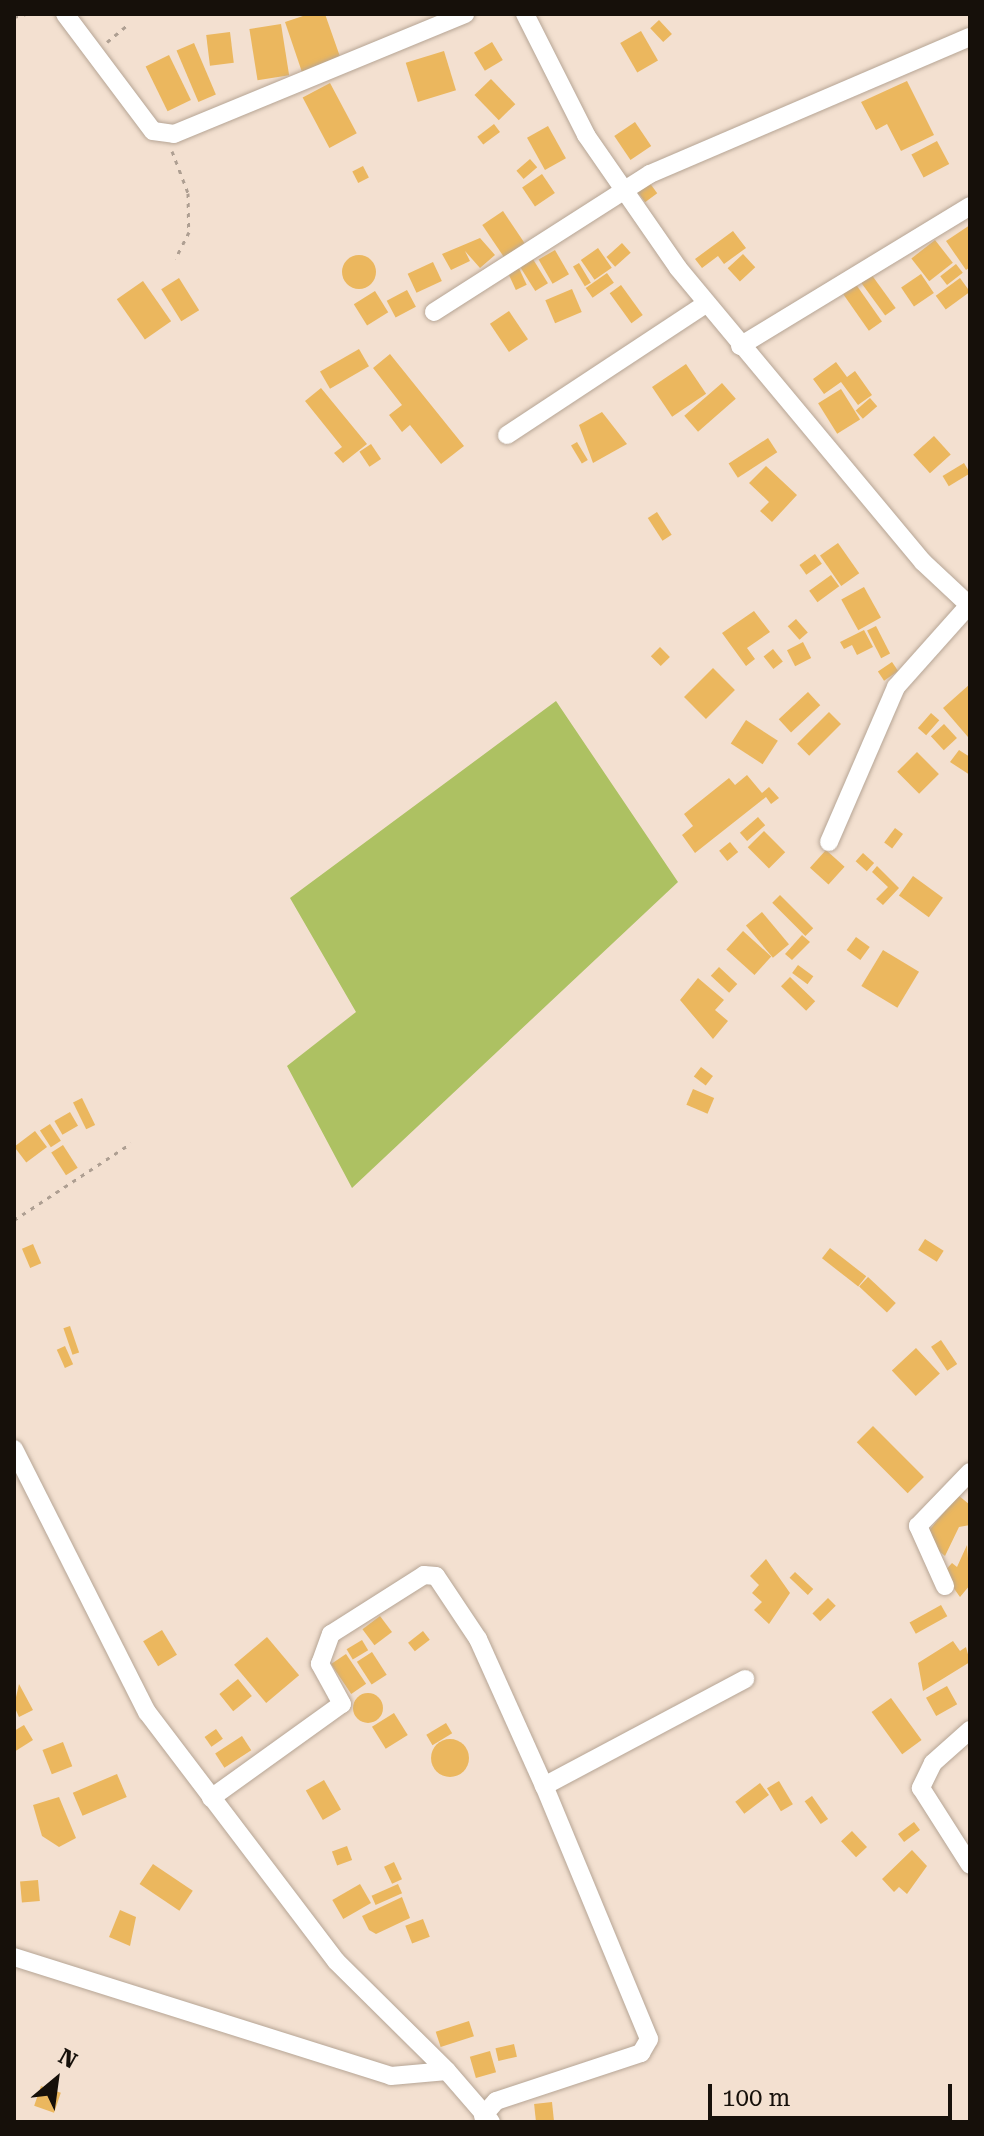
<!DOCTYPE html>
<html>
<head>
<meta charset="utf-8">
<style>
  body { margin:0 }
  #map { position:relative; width:984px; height:2136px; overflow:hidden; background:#f3e0d0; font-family:"Roboto Serif",serif }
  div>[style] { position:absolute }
  .forest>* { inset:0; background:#adc162 }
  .building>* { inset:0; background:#ebb75e; transform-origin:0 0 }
  .round { border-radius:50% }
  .path>* { height:3px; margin-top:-1.5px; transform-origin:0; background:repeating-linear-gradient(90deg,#ae9f92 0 4px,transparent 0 10px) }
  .roads { filter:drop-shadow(0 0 2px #b6a595) drop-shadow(0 0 2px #b6a595) }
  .minor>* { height:18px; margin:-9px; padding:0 9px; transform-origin:9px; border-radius:9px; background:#fff }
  span { translate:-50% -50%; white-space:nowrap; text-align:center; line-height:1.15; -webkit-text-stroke:6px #f3e0d0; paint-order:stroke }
  .frame { position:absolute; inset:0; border:16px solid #16100a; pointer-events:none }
  .north { position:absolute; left:16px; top:2040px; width:80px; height:80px; -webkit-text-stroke:6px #f3e0d0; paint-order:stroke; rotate:29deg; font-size:22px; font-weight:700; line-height:32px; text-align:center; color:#16100a }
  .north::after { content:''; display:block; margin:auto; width:28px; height:36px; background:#16100a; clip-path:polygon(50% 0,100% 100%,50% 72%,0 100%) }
  .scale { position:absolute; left:708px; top:2084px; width:244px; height:36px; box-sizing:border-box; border:4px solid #16100a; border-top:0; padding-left:10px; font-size:24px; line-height:28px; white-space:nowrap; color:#16100a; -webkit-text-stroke:6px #f3e0d0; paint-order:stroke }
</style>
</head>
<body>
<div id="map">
  <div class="forest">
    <i style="clip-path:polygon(556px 701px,678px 882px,352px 1188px,287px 1066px,356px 1012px,290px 898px)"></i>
  </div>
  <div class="building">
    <i style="clip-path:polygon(309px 14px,325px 14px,344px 68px,305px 81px,285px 22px)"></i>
    <i style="left:659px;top:20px;width:19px;height:12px;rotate:47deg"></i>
    <i style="left:281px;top:24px;width:52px;height:32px;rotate:81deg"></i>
    <i style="left:641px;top:31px;width:34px;height:24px;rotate:60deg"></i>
    <i style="left:230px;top:32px;width:31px;height:24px;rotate:83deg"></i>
    <i style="left:492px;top:42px;width:21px;height:21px;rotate:59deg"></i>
    <i style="left:194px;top:43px;width:56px;height:19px;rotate:67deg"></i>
    <i style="left:444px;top:51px;width:41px;height:40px;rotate:73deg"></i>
    <i style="left:169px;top:55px;width:50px;height:26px;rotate:64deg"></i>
    <i style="left:491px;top:79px;width:35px;height:23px;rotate:46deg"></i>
    <i style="clip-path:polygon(907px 81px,934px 135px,901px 151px,887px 124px,876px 130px,861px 102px)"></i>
    <i style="left:330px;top:83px;width:57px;height:31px;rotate:62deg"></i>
    <i style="left:635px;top:122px;width:29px;height:25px;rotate:56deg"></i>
    <i style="left:494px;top:124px;width:10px;height:21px;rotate:53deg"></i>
    <i style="left:548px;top:126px;width:37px;height:24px;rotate:61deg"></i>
    <i style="left:937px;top:141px;width:26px;height:29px;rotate:62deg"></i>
    <i style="left:530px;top:159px;width:11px;height:18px;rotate:49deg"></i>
    <i style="left:363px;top:166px;width:13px;height:12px;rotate:63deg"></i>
    <i style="left:542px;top:174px;width:23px;height:24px;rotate:56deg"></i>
    <i style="left:649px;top:182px;width:14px;height:15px;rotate:54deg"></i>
    <i style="left:503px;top:211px;width:40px;height:25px;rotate:56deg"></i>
    <i style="clip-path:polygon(970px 225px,970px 267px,966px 270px,946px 241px)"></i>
    <i style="clip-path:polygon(733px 231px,746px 248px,724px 264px,718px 256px,702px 268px,695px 259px)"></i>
    <i style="clip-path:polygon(480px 238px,495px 255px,480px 268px,465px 251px,470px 261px,451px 270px,442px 254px)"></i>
    <i style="left:935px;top:240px;width:29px;height:30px;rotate:52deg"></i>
    <i style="left:622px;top:243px;width:13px;height:21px;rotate:48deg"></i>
    <i style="left:598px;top:248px;width:24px;height:21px;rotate:55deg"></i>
    <i style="left:555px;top:250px;width:28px;height:19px;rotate:60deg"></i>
    <i style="left:743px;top:254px;width:18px;height:21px;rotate:47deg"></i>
    <i class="round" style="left:342px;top:255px;width:34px;height:34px"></i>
    <i style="left:531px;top:256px;width:32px;height:15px;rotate:58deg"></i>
    <i style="left:433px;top:262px;width:21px;height:28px;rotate:65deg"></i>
    <i style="left:579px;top:263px;width:23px;height:7px;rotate:59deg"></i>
    <i style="left:517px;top:264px;width:23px;height:12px;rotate:65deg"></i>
    <i style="left:956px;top:264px;width:11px;height:20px;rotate:52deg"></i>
    <i style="left:607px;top:273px;width:12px;height:26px;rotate:55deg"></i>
    <i style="left:871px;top:274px;width:42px;height:13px;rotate:54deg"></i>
    <i style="left:921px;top:274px;width:23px;height:24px;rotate:56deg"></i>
    <i style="left:179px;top:278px;width:38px;height:21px;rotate:58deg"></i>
    <i style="left:960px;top:278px;width:17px;height:30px;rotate:54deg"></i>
    <i style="left:143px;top:281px;width:49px;height:32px;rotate:55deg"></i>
    <i style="left:855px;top:283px;width:47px;height:16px;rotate:55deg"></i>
    <i style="left:621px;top:285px;width:37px;height:14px;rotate:54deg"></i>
    <i style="left:572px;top:289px;width:25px;height:29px;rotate:67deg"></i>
    <i style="left:407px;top:290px;width:19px;height:23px;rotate:62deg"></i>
    <i style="left:375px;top:291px;width:25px;height:25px;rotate:58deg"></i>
    <i style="left:509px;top:311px;width:34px;height:23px;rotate:56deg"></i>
    <i style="left:359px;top:349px;width:20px;height:45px;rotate:60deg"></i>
    <i style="clip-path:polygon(390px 354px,464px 446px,441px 464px,410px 425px,402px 432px,389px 415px,402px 405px,373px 368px)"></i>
    <i style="clip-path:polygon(836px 362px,847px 377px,855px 371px,872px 395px,858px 405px,841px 382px,824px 394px,813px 379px)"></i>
    <i style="left:686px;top:364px;width:36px;height:41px;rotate:56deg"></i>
    <i style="left:722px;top:383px;width:21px;height:50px;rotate:49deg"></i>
    <i style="clip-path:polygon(321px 388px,367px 444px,343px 463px,334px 453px,342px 447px,305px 401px)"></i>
    <i style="left:841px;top:389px;width:36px;height:27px;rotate:58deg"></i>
    <i style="left:870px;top:398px;width:11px;height:19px;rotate:49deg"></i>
    <i style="clip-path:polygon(602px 412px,627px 444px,593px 463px,579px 425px)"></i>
    <i style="left:934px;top:436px;width:25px;height:28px;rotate:48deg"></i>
    <i style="left:768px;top:438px;width:17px;height:47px;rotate:57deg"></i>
    <i style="left:577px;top:442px;width:21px;height:7px;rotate:59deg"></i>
    <i style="left:371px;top:444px;width:18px;height:14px;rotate:56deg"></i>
    <i style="left:964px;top:463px;width:12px;height:25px;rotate:59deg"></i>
    <i style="clip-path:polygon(766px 466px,797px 495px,772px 522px,760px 511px,769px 502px,749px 483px)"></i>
    <i style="left:657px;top:512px;width:27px;height:11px;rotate:57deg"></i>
    <i style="left:838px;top:543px;width:37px;height:22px;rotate:55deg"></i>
    <i style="left:815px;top:554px;width:12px;height:19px;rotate:55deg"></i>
    <i style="left:831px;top:575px;width:14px;height:27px;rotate:54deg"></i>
    <i style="left:864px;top:587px;width:35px;height:26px;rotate:61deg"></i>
    <i style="clip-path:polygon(754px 611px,770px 632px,747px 648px,755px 659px,746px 666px,722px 633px)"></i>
    <i style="left:796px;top:619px;width:18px;height:11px;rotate:49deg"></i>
    <i style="left:876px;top:626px;width:31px;height:10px;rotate:63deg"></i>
    <i style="clip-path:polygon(864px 630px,873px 647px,857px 655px,852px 645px,844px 649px,840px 642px)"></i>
    <i style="left:803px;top:642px;width:18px;height:18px;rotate:63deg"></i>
    <i style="left:660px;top:647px;width:14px;height:13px;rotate:45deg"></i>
    <i style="left:773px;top:649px;width:16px;height:12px;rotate:52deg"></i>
    <i style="left:892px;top:662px;width:11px;height:17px;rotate:56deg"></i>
    <i style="left:713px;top:668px;width:31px;height:41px;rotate:45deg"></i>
    <i style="clip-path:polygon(970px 684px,970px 735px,968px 737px,943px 708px)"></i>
    <i style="left:808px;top:692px;width:18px;height:40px;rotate:47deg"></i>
    <i style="left:829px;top:712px;width:17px;height:45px;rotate:45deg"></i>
    <i style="left:931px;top:713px;width:11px;height:20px;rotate:41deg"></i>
    <i style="left:746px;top:720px;width:38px;height:28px;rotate:33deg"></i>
    <i style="left:944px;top:724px;width:19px;height:18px;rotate:47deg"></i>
    <i style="clip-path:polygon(959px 750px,970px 757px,970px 775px,950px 762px)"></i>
    <i style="left:917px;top:752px;width:31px;height:28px;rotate:45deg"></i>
    <i style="clip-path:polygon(747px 775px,762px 793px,769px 787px,779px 798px,771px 804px,766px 797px,695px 853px,682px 835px,693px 826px,684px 814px,729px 778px,735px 785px)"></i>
    <i style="left:758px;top:817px;width:11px;height:24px;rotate:49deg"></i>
    <i style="left:895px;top:828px;width:10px;height:18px;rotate:37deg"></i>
    <i style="left:764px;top:831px;width:30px;height:23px;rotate:45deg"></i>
    <i style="left:730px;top:842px;width:13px;height:14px;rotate:51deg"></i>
    <i style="left:826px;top:850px;width:25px;height:24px;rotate:42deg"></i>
    <i style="left:863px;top:853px;width:15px;height:11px;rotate:42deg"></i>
    <i style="clip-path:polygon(877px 866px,899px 888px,883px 905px,876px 899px,888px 887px,872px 872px)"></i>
    <i style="left:913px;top:876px;width:37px;height:24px;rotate:36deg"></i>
    <i style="left:780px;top:895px;width:47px;height:11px;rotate:45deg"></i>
    <i style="left:762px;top:912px;width:42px;height:21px;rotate:50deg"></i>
    <i style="left:743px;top:931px;width:38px;height:25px;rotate:42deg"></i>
    <i style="clip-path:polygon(802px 935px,810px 942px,792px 960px,785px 954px)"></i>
    <i style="left:856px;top:937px;width:17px;height:16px;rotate:36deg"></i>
    <i style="left:883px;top:950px;width:42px;height:42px;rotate:31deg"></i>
    <i style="left:798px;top:965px;width:19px;height:10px;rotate:36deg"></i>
    <i style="left:719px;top:967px;width:25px;height:12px;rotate:43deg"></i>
    <i style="left:790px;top:977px;width:35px;height:13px;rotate:44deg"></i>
    <i style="clip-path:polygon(698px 978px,724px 1000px,715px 1010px,728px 1021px,713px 1039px,680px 1000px)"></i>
    <i style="left:701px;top:1067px;width:15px;height:12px;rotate:37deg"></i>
    <i style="left:693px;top:1089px;width:23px;height:17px;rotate:23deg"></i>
    <i style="left:82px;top:1098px;width:30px;height:10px;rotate:64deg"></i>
    <i style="left:70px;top:1112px;width:16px;height:18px;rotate:60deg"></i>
    <i style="left:50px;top:1124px;width:20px;height:12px;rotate:57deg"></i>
    <i style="left:35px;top:1131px;width:20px;height:26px;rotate:53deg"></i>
    <i style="left:63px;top:1145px;width:27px;height:14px;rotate:57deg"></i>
    <i style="left:925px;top:1239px;width:22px;height:13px;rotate:32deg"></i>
    <i style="left:33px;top:1244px;width:21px;height:12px;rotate:67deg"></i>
    <i style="left:830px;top:1248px;width:46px;height:13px;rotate:38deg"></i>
    <i style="left:868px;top:1277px;width:38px;height:13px;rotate:43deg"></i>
    <i style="left:70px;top:1326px;width:28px;height:7px;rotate:71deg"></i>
    <i style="left:941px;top:1340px;width:29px;height:12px;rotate:56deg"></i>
    <i style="left:65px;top:1346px;width:20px;height:9px;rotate:66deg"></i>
    <i style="left:916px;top:1348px;width:35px;height:33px;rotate:47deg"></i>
    <i style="left:873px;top:1426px;width:72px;height:23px;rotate:45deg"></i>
    <i style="clip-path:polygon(958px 1495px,970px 1505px,970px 1525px,959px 1527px,945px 1556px,923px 1538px)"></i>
    <i style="clip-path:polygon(967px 1545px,970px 1585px,960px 1597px,943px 1573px,952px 1563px,957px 1567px)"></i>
    <i style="clip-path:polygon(766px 1559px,790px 1593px,769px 1624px,754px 1610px,762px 1602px,752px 1593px,759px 1585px,750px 1576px)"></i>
    <i style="left:795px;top:1572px;width:25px;height:8px;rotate:43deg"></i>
    <i style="left:828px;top:1598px;width:11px;height:22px;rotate:45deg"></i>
    <i style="left:941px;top:1605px;width:13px;height:36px;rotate:61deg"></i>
    <i style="left:380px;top:1616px;width:20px;height:22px;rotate:53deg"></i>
    <i style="left:162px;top:1630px;width:29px;height:22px;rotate:59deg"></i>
    <i style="left:423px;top:1631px;width:11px;height:19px;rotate:52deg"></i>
    <i style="left:267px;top:1637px;width:50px;height:43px;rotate:50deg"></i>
    <i style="left:362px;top:1640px;width:12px;height:18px;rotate:59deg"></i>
    <i style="clip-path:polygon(953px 1641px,960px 1651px,966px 1647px,970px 1662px,923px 1691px,918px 1663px)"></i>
    <i style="left:372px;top:1652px;width:27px;height:18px;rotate:57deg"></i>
    <i style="left:346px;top:1654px;width:36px;height:18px;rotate:56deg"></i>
    <i style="left:238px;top:1679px;width:22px;height:24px;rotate:51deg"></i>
    <i style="clip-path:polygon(19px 1684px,33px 1710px,19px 1717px,14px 1706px)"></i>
    <i style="left:947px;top:1686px;width:21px;height:24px;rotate:61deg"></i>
    <i class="round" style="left:353px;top:1693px;width:30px;height:30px"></i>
    <i style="left:891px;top:1698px;width:52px;height:24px;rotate:54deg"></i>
    <i style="left:394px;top:1713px;width:26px;height:26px;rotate:58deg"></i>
    <i style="left:446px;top:1723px;width:12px;height:23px;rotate:59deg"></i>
    <i style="clip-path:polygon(24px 1725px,33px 1740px,14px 1752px,14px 1731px)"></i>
    <i style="left:216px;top:1729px;width:12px;height:14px;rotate:55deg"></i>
    <i style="left:242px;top:1736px;width:17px;height:32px;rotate:57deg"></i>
    <i class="round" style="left:431px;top:1739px;width:38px;height:38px"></i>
    <i style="left:63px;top:1742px;width:26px;height:22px;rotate:69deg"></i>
    <i style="left:117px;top:1774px;width:25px;height:48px;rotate:67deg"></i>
    <i style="left:324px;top:1780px;width:34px;height:21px;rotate:60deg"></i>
    <i style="left:779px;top:1781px;width:27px;height:14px;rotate:59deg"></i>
    <i style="left:760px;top:1783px;width:15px;height:31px;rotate:53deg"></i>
    <i style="left:812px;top:1796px;width:28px;height:9px;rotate:55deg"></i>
    <i style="clip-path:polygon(59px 1797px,76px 1838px,59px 1847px,42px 1836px,33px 1805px)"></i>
    <i style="left:914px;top:1822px;width:10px;height:20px;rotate:53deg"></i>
    <i style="left:852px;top:1831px;width:22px;height:15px;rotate:47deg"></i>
    <i style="left:347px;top:1846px;width:15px;height:16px;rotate:70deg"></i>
    <i style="clip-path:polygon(912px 1850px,927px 1866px,907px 1894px,899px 1887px,894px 1892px,882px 1879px)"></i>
    <i style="left:394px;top:1862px;width:19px;height:11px;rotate:65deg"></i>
    <i style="left:153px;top:1864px;width:48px;height:24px;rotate:34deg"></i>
    <i style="left:38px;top:1880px;width:21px;height:18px;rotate:85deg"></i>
    <i style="left:360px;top:1884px;width:22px;height:32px;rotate:60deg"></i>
    <i style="left:398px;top:1884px;width:10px;height:29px;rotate:66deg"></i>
    <i style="clip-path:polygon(402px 1897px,410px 1918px,376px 1934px,369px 1930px,362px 1916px)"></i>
    <i style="clip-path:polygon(120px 1910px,136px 1917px,130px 1946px,109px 1937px)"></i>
    <i style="left:423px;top:1919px;width:19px;height:19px;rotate:69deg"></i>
    <i style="left:469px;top:2021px;width:16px;height:35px;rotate:72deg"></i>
    <i style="left:514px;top:2044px;width:13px;height:19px;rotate:77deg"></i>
    <i style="left:490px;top:2051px;width:22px;height:21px;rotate:74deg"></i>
    <i style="left:41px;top:2086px;width:21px;height:21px;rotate:19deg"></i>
    <i style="left:552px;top:2102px;width:18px;height:18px;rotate:84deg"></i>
  </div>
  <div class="path">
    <i style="left:14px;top:17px;width:12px;rotate:-14deg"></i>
    <i style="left:107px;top:42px;width:26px;rotate:-40deg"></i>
    <i style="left:172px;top:151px;width:45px;rotate:69.1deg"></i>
    <i style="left:188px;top:193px;width:39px;rotate:89deg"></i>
    <i style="left:189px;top:232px;width:30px;rotate:117deg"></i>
    <i style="left:14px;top:1220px;width:140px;rotate:-33.3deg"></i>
  </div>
  <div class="roads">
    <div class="minor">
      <i style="left:65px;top:14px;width:146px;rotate:53.1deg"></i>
      <i style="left:153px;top:131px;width:21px;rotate:8deg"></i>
      <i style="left:174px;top:134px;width:315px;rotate:-22.4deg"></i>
      <i style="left:525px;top:14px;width:136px;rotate:63.2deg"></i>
      <i style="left:586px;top:135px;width:162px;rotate:55.3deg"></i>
      <i style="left:678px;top:268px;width:383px;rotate:50.2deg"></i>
      <i style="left:923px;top:562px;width:64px;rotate:43.1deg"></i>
      <i style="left:434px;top:312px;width:256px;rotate:-32.6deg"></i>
      <i style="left:650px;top:174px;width:348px;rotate:-23.2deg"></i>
      <i style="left:740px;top:346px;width:269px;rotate:-31.3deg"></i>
      <i style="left:507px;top:435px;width:238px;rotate:-33.4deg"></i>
      <i style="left:829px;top:842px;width:169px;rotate:-66.6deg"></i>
      <i style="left:896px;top:687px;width:110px;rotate:-48.3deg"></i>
      <i style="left:14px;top:1449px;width:295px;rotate:63.2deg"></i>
      <i style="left:147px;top:1712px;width:313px;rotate:52.8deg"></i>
      <i style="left:336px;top:1961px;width:156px;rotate:44.7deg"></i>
      <i style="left:945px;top:1586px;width:66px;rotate:-114.2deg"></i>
      <i style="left:918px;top:1526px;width:75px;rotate:-46.1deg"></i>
      <i style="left:970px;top:1730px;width:50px;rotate:138.3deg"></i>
      <i style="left:933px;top:1763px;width:28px;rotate:116deg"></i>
      <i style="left:921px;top:1788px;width:91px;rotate:57.5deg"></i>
      <i style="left:211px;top:1798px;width:161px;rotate:-35.7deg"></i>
      <i style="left:342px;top:1704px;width:46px;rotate:-118.8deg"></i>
      <i style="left:320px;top:1664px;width:32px;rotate:-70deg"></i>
      <i style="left:331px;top:1634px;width:110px;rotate:-32.4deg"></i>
      <i style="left:424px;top:1575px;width:12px;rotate:5deg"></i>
      <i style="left:436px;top:1576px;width:76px;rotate:56.3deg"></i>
      <i style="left:478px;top:1639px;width:161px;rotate:65.8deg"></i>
      <i style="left:14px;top:1957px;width:395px;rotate:17.5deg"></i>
      <i style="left:391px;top:2076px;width:56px;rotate:-5.1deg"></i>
      <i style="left:447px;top:2071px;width:67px;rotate:49.2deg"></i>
      <i style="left:483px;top:2116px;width:20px;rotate:-49deg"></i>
      <i style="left:496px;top:2101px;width:153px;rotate:-18.3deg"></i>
      <i style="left:641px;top:2053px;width:16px;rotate:-60deg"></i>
      <i style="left:649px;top:2039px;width:274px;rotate:-112.5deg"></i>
      <i style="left:544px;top:1786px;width:228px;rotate:-28deg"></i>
    </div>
  </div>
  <div class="frame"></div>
  <div class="north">N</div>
  <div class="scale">100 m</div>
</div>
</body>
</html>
